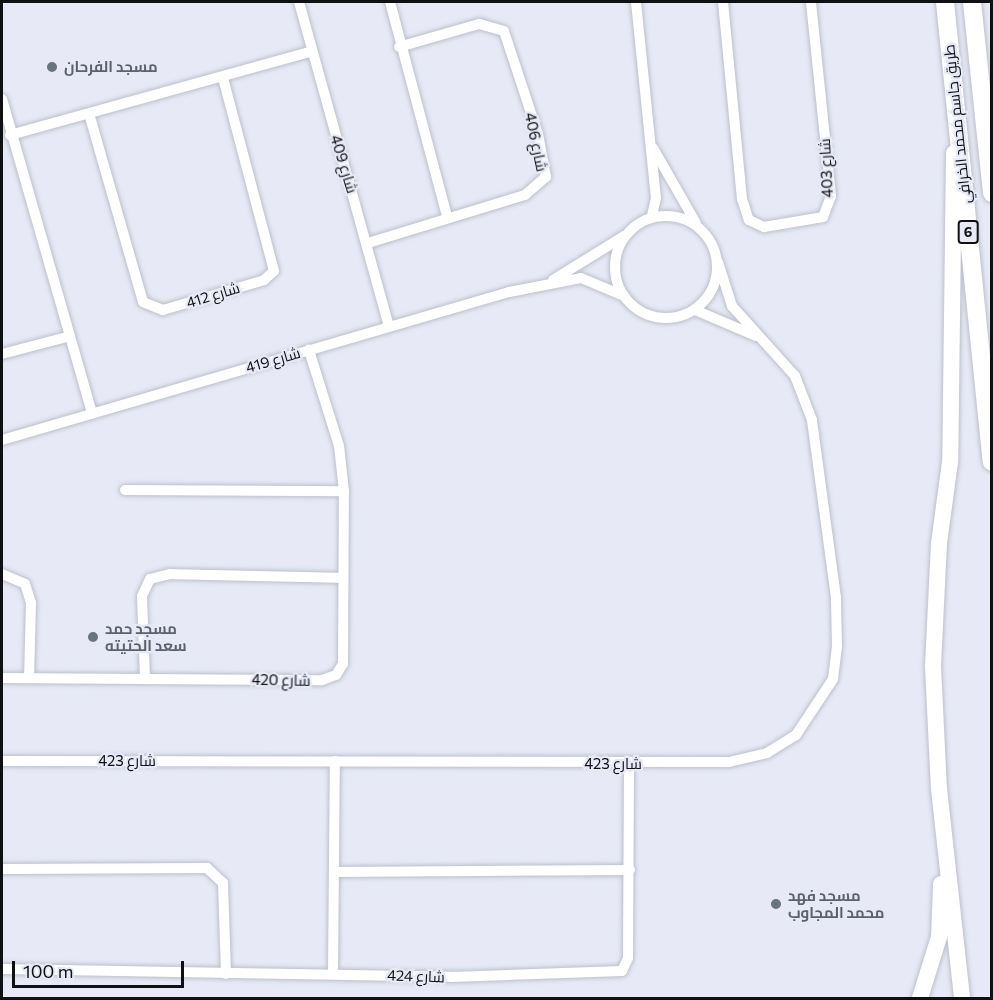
<!DOCTYPE html>
<html>
<head>
<meta charset="utf-8">
<style>
  body { margin:0 }
  #map { position:relative; width:993px; height:1000px; overflow:hidden; background:#e7eaf6; font-family:Commissioner,Cairo,sans-serif }
  div>[style] { position:absolute }
  .roads { filter:drop-shadow(0 0 2px #bdc0cb) drop-shadow(0 0 2px #bdc0cb) }
  .minor>* { height:10px; margin:-5px; padding:0 5px; transform-origin:5px; border-radius:5px; background:#fff }
  .minor>.ring { margin:-5px; padding:0; box-sizing:content-box; background:none; border:10px solid #fff; border-radius:50% }
  .primary>* { height:16px; margin:-8px; padding:0 8px; transform-origin:8px; border-radius:8px; background:#fff }
  .motorway>* { height:18px; margin:-9px; padding:0 9px; transform-origin:9px; border-radius:9px; background:#fff }
  .dots>* { width:16px; height:16px; translate:-50% -50%; box-sizing:border-box; border:3px solid #e7eaf6; border-radius:50% }
  span { translate:-50% -50%; white-space:nowrap; text-align:center; line-height:1.15; -webkit-text-stroke:4.5px #e7eaf6; paint-order:stroke }
  .shield-label span { padding:2px 4px; background:#e7eaf6; border:2px solid; border-radius:4px; -webkit-text-stroke-width:0 }
  .shield-label { font-size:14px; color:#0f1014; font-weight:700 }
  .worship-label { font-size:15px; color:#5b616d; font-weight:700 }
  .left { translate:0 -50%; text-align:left }
  .street-label { font-size:15px; color:#0f1014 }
  .frame { position:absolute; inset:0; border:3px solid #0f1014; pointer-events:none }
  .scale { position:absolute; left:12px; top:961px; width:172px; height:27px; box-sizing:border-box; border:3px solid #0f1014; border-top:0; padding-left:8px; font-size:18px; line-height:21px; white-space:nowrap; color:#0f1014; -webkit-text-stroke:4px #e7eaf6; paint-order:stroke }
</style>
</head>
<body>
<div id="map">
  <div class="roads">
    <div class="minor">
      <i style="left:299px;top:2px;width:336px;rotate:74.5deg"></i>
      <i style="left:390px;top:2px;width:221px;rotate:75.1deg"></i>
      <i style="left:636px;top:2px;width:197px;rotate:84.2deg"></i>
      <i style="left:656px;top:198px;width:18px;rotate:103deg"></i>
      <i style="left:723px;top:2px;width:198px;rotate:84.5deg"></i>
      <i style="left:742px;top:199px;width:22px;rotate:72deg"></i>
      <i style="left:749px;top:220px;width:17px;rotate:25deg"></i>
      <i style="left:764px;top:227px;width:60px;rotate:-9.6deg"></i>
      <i style="left:823px;top:217px;width:22px;rotate:-69deg"></i>
      <i style="left:831px;top:196px;width:195px;rotate:-95.9deg"></i>
      <i style="left:2px;top:99px;width:327px;rotate:74deg"></i>
      <i style="left:90px;top:117px;width:192px;rotate:74deg"></i>
      <i style="left:143px;top:302px;width:22px;rotate:22deg"></i>
      <i style="left:163px;top:310px;width:105px;rotate:-16.5deg"></i>
      <i style="left:264px;top:280px;width:13px;rotate:-42deg"></i>
      <i style="left:274px;top:271px;width:200px;rotate:-104.8deg"></i>
      <i style="left:10px;top:135px;width:310px;rotate:-15.5deg"></i>
      <i style="left:653px;top:148px;width:86px;rotate:60.2deg"></i>
      <i class="ring" style="left:615px;top:216px;width:92px;height:92px"></i>
      <i style="left:368px;top:243px;width:164px;rotate:-17deg"></i>
      <i style="left:525px;top:195px;width:28px;rotate:-41deg"></i>
      <i style="left:546px;top:177px;width:44px;rotate:-100.5deg"></i>
      <i style="left:538px;top:134px;width:108px;rotate:-108.3deg"></i>
      <i style="left:504px;top:31px;width:26px;rotate:-164deg"></i>
      <i style="left:479px;top:24px;width:83px;rotate:164deg"></i>
      <i style="left:553px;top:280px;width:84px;rotate:-31.8deg"></i>
      <i style="left:695px;top:310px;width:66px;rotate:23.1deg"></i>
      <i style="left:2px;top:354px;width:67px;rotate:-14.7deg"></i>
      <i style="left:2px;top:440px;width:528px;rotate:-16.27deg"></i>
      <i style="left:509px;top:292px;width:73px;rotate:-11deg"></i>
      <i style="left:581px;top:278px;width:47px;rotate:22.7deg"></i>
      <i style="left:125px;top:490px;width:219px;rotate:0.3deg"></i>
      <i style="left:2px;top:574px;width:25px;rotate:23deg"></i>
      <i style="left:25px;top:584px;width:20px;rotate:72deg"></i>
      <i style="left:31px;top:603px;width:75px;rotate:91.5deg"></i>
      <i style="left:2px;top:678px;width:320px;rotate:0.4deg"></i>
      <i style="left:322px;top:680px;width:15px;rotate:-20deg"></i>
      <i style="left:336px;top:675px;width:13px;rotate:-58deg"></i>
      <i style="left:343px;top:664px;width:173px;rotate:-89.7deg"></i>
      <i style="left:344px;top:491px;width:45px;rotate:-96.3deg"></i>
      <i style="left:339px;top:446px;width:101px;rotate:-107.4deg"></i>
      <i style="left:145px;top:678px;width:82px;rotate:-92.1deg"></i>
      <i style="left:142px;top:596px;width:19px;rotate:-65deg"></i>
      <i style="left:150px;top:579px;width:21px;rotate:-14deg"></i>
      <i style="left:170px;top:574px;width:173px;rotate:1.3deg"></i>
      <i style="left:2px;top:761px;width:727px;rotate:0.08deg"></i>
      <i style="left:729px;top:762px;width:39px;rotate:-13deg"></i>
      <i style="left:767px;top:753px;width:34px;rotate:-32deg"></i>
      <i style="left:796px;top:735px;width:67px;rotate:-56.5deg"></i>
      <i style="left:833px;top:679px;width:32px;rotate:-83deg"></i>
      <i style="left:837px;top:647px;width:49px;rotate:-91.2deg"></i>
      <i style="left:836px;top:598px;width:180px;rotate:-97.7deg"></i>
      <i style="left:812px;top:420px;width:47px;rotate:-111.1deg"></i>
      <i style="left:795px;top:376px;width:94px;rotate:-132deg"></i>
      <i style="left:732px;top:306px;width:46px;rotate:-107.7deg"></i>
      <i style="left:2px;top:869px;width:205px;rotate:-0.3deg"></i>
      <i style="left:207px;top:868px;width:22px;rotate:43deg"></i>
      <i style="left:223px;top:883px;width:91px;rotate:88.1deg"></i>
      <i style="left:334px;top:872px;width:296px;rotate:-0.4deg"></i>
      <i style="left:2px;top:969px;width:449px;rotate:1deg"></i>
      <i style="left:451px;top:977px;width:171px;rotate:-2deg"></i>
      <i style="left:622px;top:971px;width:14px;rotate:-65deg"></i>
      <i style="left:628px;top:958px;width:193px;rotate:-89.7deg"></i>
      <i style="left:333px;top:973px;width:212px;rotate:-89.5deg"></i>
    </div>
    <div class="primary">
      <i style="left:954px;top:153px;width:309px;rotate:90.7deg"></i>
      <i style="left:950px;top:462px;width:82px;rotate:97.7deg"></i>
      <i style="left:939px;top:543px;width:124px;rotate:92.8deg"></i>
      <i style="left:933px;top:667px;width:122px;rotate:87.2deg"></i>
      <i style="left:939px;top:789px;width:210px;rotate:83.7deg"></i>
      <i style="left:920px;top:998px;width:64px;rotate:-72.7deg"></i>
      <i style="left:939px;top:937px;width:53px;rotate:-87.8deg"></i>
    </div>
    <div class="motorway">
      <i style="left:945px;top:2px;width:462px;rotate:84.2deg"></i>
      <i style="left:972px;top:2px;width:192px;rotate:84deg"></i>
    </div>
  </div>
  <div class="dots">
    <i style="left:52px;top:67px;background:#6b7280"></i>
    <i style="left:93px;top:637px;background:#6b7280"></i>
    <i style="left:776px;top:904px;background:#6b7280"></i>
  </div>
  <div class="shield-label">
    <span style="left:968px;top:232px">6</span>
  </div>
  <div class="worship-label">
    <span class="left" style="left:64px;top:67px">مسجد الفرحان</span>
    <span class="left" style="left:105px;top:637px">مسجد حمد<br>سعد الحتيته</span>
    <span class="left" style="left:788px;top:904px">مسجد فهد<br>محمد المجاوب</span>
  </div>
  <div class="street-label">
    <span style="left:957px;top:124px;rotate:-96deg">طريق جاسم محمد الخرافي</span>
    <span style="left:536px;top:142px;rotate:78deg">شارع 406</span>
    <span style="left:344px;top:164px;rotate:73deg">شارع 409</span>
    <span style="left:826px;top:168px;rotate:-93deg">شارع 403</span>
    <span style="left:213px;top:295px;rotate:-17deg">شارع 412</span>
    <span style="left:273px;top:360px;rotate:-16deg">شارع 419</span>
    <span style="left:281px;top:680px;rotate:1deg">شارع 420</span>
    <span style="left:127px;top:761px">شارع 423</span>
    <span style="left:613px;top:764px">شارع 423</span>
    <span style="left:416px;top:976px;rotate:2deg">شارع 424</span>
  </div>
  <div class="frame"></div>
  <div class="scale">100 m</div>
</div>
</body>
</html>
